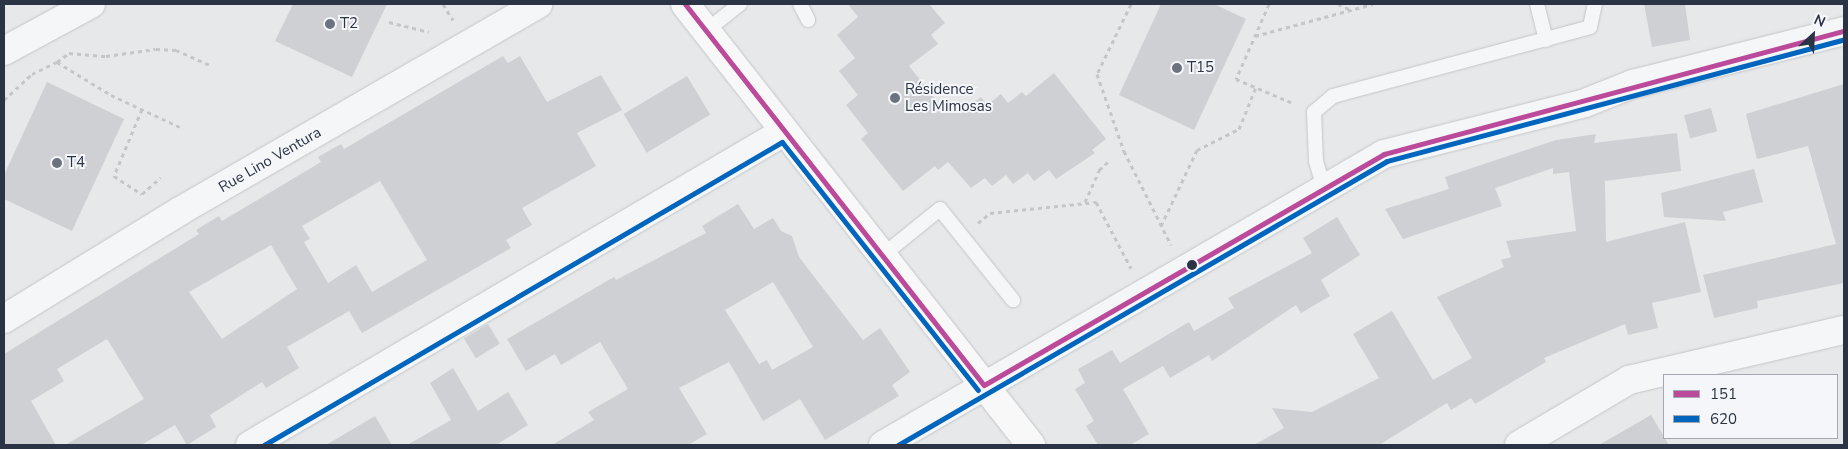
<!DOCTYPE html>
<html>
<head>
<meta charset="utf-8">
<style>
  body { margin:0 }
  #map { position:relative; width:1848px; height:449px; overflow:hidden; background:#e6e8ea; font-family:"Nunito Sans",sans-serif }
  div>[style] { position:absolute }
  .building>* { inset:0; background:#ced0d3; transform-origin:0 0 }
  .path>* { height:3px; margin-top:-1.5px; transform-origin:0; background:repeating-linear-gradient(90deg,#c5c6ca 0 4px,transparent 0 8px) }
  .roads { filter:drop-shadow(0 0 1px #c4c6c8) drop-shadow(0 0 1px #c4c6c8) }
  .lane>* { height:14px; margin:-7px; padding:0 7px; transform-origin:7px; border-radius:7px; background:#f5f6f7 }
  .street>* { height:28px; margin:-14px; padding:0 14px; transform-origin:14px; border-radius:14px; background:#f5f6f7 }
  .secondary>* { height:28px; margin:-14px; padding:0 14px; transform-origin:14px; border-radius:14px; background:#f8f8f8 }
  .bus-1>* { height:5px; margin:-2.5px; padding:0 2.5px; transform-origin:2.5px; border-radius:2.5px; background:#bb4a9b }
  .bus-2>* { height:5px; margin:-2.5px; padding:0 2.5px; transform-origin:2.5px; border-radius:2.5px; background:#0065bd }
  .dots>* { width:14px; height:14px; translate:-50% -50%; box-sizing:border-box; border:2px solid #f4f6f9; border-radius:50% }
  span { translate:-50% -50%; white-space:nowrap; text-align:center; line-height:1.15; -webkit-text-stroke:4px #f4f6f9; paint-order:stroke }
  .poi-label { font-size:15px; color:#2b3445 }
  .left { translate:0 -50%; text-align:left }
  .street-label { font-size:15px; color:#2b3445 }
  .frame { position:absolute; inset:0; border:5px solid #2b3445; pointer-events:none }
  .legend { position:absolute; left:1663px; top:374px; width:175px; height:65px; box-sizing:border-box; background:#f4f6f9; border:1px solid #a4a8b1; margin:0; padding:6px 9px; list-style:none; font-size:15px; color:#2b3445 }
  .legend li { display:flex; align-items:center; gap:10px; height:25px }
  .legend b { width:25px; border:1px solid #a4a8b1 }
  .north { position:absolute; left:1788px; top:10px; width:50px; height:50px; -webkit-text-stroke:4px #f4f6f9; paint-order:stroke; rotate:25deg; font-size:14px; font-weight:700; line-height:20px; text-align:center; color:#2b3445 }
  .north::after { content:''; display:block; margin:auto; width:18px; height:22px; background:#2b3445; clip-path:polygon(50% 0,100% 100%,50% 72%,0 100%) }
</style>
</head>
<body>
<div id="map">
  <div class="building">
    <i style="clip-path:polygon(293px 4px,387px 4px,352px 77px,275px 41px)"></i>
    <i style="clip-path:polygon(848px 4px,929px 4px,945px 23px,931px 35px,938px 44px,909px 66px,945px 111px,959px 100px,966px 109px,981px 97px,987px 105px,1001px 94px,1008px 103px,1022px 92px,1026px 96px,1054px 73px,1106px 139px,1092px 150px,1095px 153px,1056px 179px,1049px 170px,1034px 181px,1028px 173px,1013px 184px,1006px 175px,992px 186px,985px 178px,971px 188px,948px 162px,938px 170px,935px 166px,903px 191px,861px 139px,868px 133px,846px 105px,858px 95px,839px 71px,855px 58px,837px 35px,858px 17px)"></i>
    <i style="clip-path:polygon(1161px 4px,1214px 4px,1246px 19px,1194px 130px,1119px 95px)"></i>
    <i style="clip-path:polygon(1644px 4px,1685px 4px,1690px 40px,1652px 47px)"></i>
    <i style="clip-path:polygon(evenodd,503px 56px,508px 63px,520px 56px,547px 102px,601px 75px,622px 110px,577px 133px,596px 166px,522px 208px,532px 225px,506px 240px,511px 248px,362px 333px,349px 311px,287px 347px,299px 368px,266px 388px,262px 382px,210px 415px,216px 427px,187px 445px,175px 425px,141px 445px,65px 445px,144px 399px,107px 339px,57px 369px,64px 381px,31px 401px,56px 445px,4px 445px,4px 354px,199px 234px,196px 230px,219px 216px,222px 221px,321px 162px,318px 157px,341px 144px,344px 149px,503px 56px,380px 181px,427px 260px,372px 292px,356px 265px,328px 283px,304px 242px,310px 239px,302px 226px,380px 181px,503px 56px,271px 245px,297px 289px,222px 339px,189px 292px,271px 245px)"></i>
    <i style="left:687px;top:76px;width:45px;height:74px;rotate:59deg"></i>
    <i style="clip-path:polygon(47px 82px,124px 119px,72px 231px,4px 199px,4px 175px)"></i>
    <i style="clip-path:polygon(1844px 84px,1844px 283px,1757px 301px,1758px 308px,1714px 318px,1703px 275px,1836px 244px,1808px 146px,1757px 159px,1746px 114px)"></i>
    <i style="left:1711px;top:108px;width:24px;height:28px;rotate:75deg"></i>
    <i style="clip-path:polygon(1677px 133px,1681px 171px,1605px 181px,1606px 242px,1685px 222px,1701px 292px,1652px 303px,1658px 328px,1628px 335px,1625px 324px,1544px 358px,1546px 362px,1475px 404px,1471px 398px,1451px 410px,1447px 403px,1379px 445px,1254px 445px,1284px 428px,1272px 408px,1312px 412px,1379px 378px,1353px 334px,1392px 311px,1433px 380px,1472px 358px,1437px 297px,1504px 267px,1501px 260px,1511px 257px,1506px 241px,1576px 231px,1569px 172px,1553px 174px,1553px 168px,1495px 188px,1502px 206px,1403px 239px,1385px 209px,1449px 189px,1445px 177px,1556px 140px,1596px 134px,1594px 143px)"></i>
    <i style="clip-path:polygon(1754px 169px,1763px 202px,1723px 212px,1726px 221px,1664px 217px,1661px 193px)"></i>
    <i style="clip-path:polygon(evenodd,738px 204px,754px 229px,773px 218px,781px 231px,792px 236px,799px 257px,863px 340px,880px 328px,910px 372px,892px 385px,899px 396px,825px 440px,800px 399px,763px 421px,729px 362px,679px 388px,707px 434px,688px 445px,552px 445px,594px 420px,588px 412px,628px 389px,600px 342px,561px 365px,555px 354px,526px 371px,507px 339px,614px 277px,616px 280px,706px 233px,702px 226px,738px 204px,773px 282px,813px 347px,772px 370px,767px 360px,759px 364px,725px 310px,773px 282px)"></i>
    <i style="clip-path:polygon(1337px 217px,1360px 255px,1321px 280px,1330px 296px,1301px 313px,1296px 305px,1212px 361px,1209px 355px,1170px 378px,1163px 366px,1123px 389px,1149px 434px,1130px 445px,1098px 445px,1086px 426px,1094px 421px,1075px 389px,1085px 383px,1078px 369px,1112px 350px,1120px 363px,1189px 322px,1194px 331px,1234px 308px,1228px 298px,1312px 253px,1303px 238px)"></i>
    <i style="left:488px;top:324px;width:23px;height:28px;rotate:59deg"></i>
    <i style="clip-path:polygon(453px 368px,478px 411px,508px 392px,528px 425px,496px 445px,407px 445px,451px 420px,430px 383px)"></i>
    <i style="clip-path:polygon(1651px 415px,1669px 445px,1599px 445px)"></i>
    <i style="clip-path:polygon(375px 416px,392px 445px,326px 445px)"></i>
  </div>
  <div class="path">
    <i style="left:443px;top:4px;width:19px;rotate:58deg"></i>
    <i style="left:1131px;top:4px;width:78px;rotate:115.9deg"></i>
    <i style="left:1097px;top:74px;width:82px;rotate:70.7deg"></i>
    <i style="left:1124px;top:151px;width:105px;rotate:63.4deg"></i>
    <i style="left:1269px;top:4px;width:82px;rotate:113.7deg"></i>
    <i style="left:1236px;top:79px;width:62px;rotate:22.8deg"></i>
    <i style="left:1338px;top:4px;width:14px;rotate:25deg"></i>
    <i style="left:389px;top:22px;width:41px;rotate:14deg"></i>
    <i style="left:1255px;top:36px;width:122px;rotate:-15.2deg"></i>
    <i style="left:57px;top:62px;width:15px;rotate:-37deg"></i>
    <i style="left:69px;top:53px;width:37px;rotate:5deg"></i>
    <i style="left:106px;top:56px;width:50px;rotate:-8deg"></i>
    <i style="left:156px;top:49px;width:20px;rotate:3deg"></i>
    <i style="left:176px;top:50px;width:36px;rotate:24deg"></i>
    <i style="left:4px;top:100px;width:38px;rotate:-43deg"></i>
    <i style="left:32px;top:74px;width:28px;rotate:-26deg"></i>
    <i style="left:57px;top:62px;width:63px;rotate:31.4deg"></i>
    <i style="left:111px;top:95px;width:76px;rotate:24.9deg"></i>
    <i style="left:142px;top:109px;width:73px;rotate:112.7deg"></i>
    <i style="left:114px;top:176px;width:33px;rotate:33deg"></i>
    <i style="left:142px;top:194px;width:25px;rotate:-42deg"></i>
    <i style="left:1085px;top:202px;width:35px;rotate:-66deg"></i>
    <i style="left:1099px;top:170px;width:12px;rotate:-42deg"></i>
    <i style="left:978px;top:223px;width:16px;rotate:-40deg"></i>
    <i style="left:990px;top:213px;width:107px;rotate:-5.9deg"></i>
    <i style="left:1096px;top:202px;width:75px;rotate:62.1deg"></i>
    <i style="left:1161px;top:226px;width:84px;rotate:-64.7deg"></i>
    <i style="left:1197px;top:150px;width:47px;rotate:-26.6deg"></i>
    <i style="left:1239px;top:129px;width:45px;rotate:-68deg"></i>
  </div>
  <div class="roads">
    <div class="lane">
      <i style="left:800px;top:4px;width:18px;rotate:63deg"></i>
      <i style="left:1537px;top:4px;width:37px;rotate:76deg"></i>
      <i style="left:707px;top:30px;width:42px;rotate:-38.2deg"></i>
      <i style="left:1324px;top:189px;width:29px;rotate:-106deg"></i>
      <i style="left:1316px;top:161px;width:49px;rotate:-92.3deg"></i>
      <i style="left:1314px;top:112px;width:25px;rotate:-40deg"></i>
      <i style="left:1333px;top:96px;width:266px;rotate:-15deg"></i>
      <i style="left:1590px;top:27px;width:24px;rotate:-78deg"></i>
      <i style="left:883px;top:255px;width:73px;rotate:-38.9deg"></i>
      <i style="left:940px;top:209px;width:117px;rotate:51.3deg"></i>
    </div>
    <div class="street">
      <i style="left:4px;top:51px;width:99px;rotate:-28.4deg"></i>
      <i style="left:4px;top:319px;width:206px;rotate:-31.5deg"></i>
      <i style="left:180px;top:211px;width:414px;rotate:-30deg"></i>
      <i style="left:250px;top:445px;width:619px;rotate:-30.38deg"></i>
      <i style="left:883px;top:445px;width:579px;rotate:-30.15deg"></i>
      <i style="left:1384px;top:154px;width:207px;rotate:-14.2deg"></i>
      <i style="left:1585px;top:103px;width:52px;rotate:-21.6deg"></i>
      <i style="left:1633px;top:84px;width:218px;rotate:-14.1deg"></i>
      <i style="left:1519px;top:445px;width:128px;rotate:-30.6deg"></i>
      <i style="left:1629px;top:380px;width:221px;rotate:-13.1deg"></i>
    </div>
    <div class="secondary">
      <i style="left:685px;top:4px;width:561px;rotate:51.88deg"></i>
    </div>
  </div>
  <div class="bus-1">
    <i style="left:685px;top:4px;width:484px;rotate:51.9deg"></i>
    <i style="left:984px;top:385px;width:462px;rotate:-30deg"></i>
    <i style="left:1384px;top:154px;width:476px;rotate:-15deg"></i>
  </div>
  <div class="bus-2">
    <i style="left:264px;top:445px;width:600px;rotate:-30.33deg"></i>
    <i style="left:782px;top:142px;width:316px;rotate:51.7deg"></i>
    <i style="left:898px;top:445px;width:565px;rotate:-30.15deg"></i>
    <i style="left:1387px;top:161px;width:473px;rotate:-14.9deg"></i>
  </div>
  <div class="dots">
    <i style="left:330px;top:24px;background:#6c737f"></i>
    <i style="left:1177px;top:68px;background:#6c737f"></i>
    <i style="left:895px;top:98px;background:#6c737f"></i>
    <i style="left:57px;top:163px;background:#6c737f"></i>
    <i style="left:1192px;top:265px;background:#2b3445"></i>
  </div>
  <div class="poi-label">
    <span class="left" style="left:340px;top:24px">T2</span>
    <span class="left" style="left:1187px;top:68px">T15</span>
    <span class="left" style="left:905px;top:98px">Résidence<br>Les Mimosas</span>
    <span class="left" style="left:67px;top:163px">T4</span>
  </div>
  <div class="street-label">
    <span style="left:270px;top:160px;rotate:-30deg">Rue Lino Ventura</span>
  </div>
  <div class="frame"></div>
  <ul class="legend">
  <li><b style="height:6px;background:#bb4a9b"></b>151</li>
  <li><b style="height:6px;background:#0065bd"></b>620</li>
  </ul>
  <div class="north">N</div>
</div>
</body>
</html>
